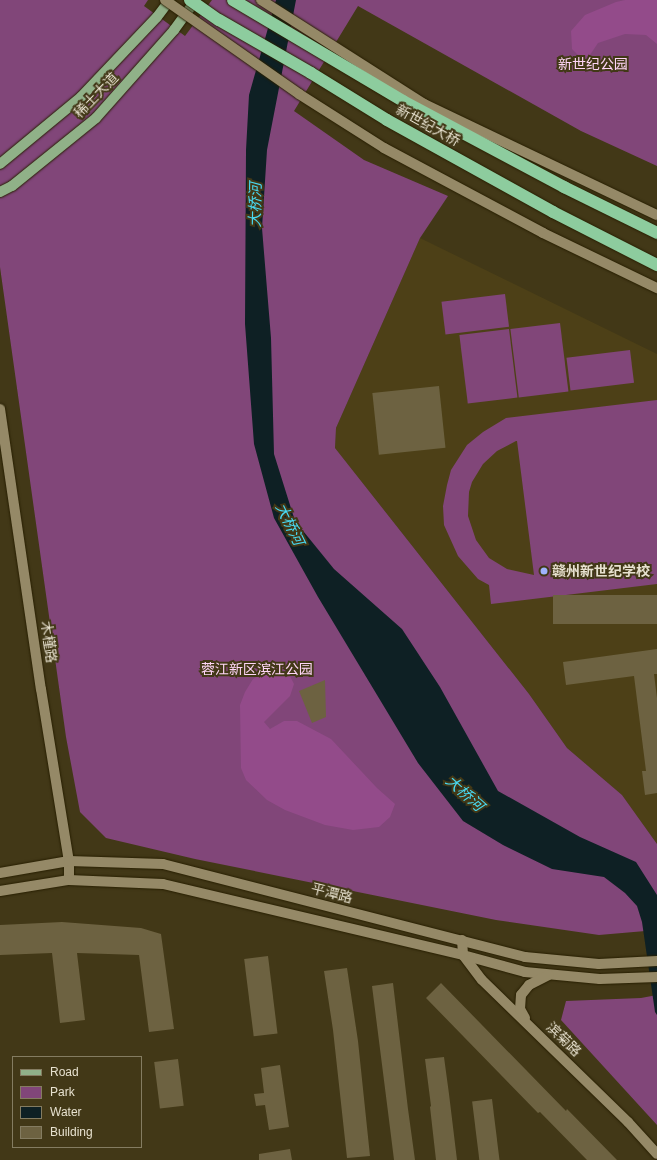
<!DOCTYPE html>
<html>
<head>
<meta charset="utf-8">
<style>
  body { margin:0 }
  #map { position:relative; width:657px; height:1160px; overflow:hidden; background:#423817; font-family:Arial,"Noto Sans SC",sans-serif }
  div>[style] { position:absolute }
  .built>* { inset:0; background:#4d4017 }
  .green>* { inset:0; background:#814679; transform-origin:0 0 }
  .forest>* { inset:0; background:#934b8a }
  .water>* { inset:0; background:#0e2024 }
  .building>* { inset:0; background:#6d6241; transform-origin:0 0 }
  .roads { filter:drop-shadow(0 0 1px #281f00) drop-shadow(0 0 1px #281f00) }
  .minor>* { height:10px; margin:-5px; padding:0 5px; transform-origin:5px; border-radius:5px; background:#958967 }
  .major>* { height:10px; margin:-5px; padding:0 5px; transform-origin:5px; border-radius:5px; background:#90b188 }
  .highway>* { height:12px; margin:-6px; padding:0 6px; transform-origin:6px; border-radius:6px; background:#8dcc9e }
  .bridges { filter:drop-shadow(0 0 1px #281f00) drop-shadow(0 0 1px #281f00) }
  .minor-bridge>* { height:10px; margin:-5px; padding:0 5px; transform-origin:5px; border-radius:5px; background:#958967 }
  .highway-bridge>* { height:12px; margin:-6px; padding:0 6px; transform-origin:6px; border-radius:6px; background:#8dcc9e }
  .dots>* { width:11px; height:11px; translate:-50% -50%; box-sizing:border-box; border:2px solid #423817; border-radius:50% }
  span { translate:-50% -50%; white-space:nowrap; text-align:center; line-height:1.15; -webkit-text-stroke:4px #423817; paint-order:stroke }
  .park-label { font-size:14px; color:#fed5f7 }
  .street-label { font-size:14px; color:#e7e1cf }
  .poi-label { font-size:14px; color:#e7e1cf; font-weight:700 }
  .left { translate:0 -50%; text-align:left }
  .water-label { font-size:15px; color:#48daf4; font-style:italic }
  .legend { position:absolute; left:12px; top:1056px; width:130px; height:92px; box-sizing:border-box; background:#423817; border:1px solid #847c61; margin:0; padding:5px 7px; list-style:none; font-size:12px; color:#e7e1cf }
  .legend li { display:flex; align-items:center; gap:8px; height:20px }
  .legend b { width:20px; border:1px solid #847c61 }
</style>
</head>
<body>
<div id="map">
  <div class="built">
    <i style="clip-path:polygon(420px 238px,657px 354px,657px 844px,622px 795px,567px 748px,529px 694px,335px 448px,336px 428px)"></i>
  </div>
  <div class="green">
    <i style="clip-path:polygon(0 0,148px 0,144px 6px,185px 36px,212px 0,657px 0,657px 166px,581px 131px,358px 6px,294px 111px,364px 160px,448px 196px,420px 238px,336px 428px,335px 448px,529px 694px,567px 748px,622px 795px,657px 844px,657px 930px,599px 935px,496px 920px,195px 859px,106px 838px,80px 812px,66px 737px,0 267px)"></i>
    <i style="left:505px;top:294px;width:33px;height:64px;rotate:83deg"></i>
    <i style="left:560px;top:323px;width:69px;height:50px;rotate:83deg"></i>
    <i style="left:509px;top:329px;width:69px;height:50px;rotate:83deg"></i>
    <i style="left:630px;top:350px;width:33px;height:64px;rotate:83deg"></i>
    <i style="clip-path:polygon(evenodd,657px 400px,657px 584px,491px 604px,489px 585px,478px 579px,458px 556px,444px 525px,443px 506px,447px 485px,451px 470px,467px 445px,483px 432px,506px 418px,657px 400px,516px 441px,517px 441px,534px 575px,507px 569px,489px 558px,476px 540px,468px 516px,469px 492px,472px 482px,483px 464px,497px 451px,516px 441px)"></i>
    <i style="clip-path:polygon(657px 995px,657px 1125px,561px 1020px,566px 1001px,641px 998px)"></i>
  </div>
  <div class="forest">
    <i style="clip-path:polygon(625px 0,657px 0,657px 44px,646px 35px,625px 34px,598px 43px,590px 55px,581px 58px,572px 49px,571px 31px,585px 15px,616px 2px)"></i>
    <i style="clip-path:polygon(277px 671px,289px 674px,294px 684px,290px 696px,264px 722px,270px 729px,284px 721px,297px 721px,331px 739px,377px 788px,395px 804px,390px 817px,379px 827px,353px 830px,325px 825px,285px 810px,267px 800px,246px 780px,241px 768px,240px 705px,245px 692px,253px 679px,263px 673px)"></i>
  </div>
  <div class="water">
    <i style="clip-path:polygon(276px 0,296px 0,267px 150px,262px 228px,271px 338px,274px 454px,295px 521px,334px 569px,402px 629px,440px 687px,498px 791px,580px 837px,636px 862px,657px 895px,657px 1015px,655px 1012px,642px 922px,637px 906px,625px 893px,604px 877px,552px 869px,503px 845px,463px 821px,418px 763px,318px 597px,274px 518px,254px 444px,245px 324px,246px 150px,249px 95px)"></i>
  </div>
  <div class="building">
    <i style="left:439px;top:386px;width:62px;height:67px;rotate:84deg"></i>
    <i style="left:657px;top:595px;width:29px;height:104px;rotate:90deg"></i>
    <i style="clip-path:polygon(657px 649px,657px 674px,654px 674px,657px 698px,657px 793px,645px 795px,642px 771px,646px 771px,634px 676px,566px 685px,563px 662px)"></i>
    <i style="clip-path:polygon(325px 680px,326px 717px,312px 723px,299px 691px)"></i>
    <i style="clip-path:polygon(62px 922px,141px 928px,161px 934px,174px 1029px,149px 1032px,139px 955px,77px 953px,85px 1020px,60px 1023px,52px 953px,0 955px,0 925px)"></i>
    <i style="left:268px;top:956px;width:78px;height:24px;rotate:83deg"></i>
    <i style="clip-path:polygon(347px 968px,358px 1041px,370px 1156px,347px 1158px,333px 1030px,324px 971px)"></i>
    <i style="clip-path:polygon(393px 983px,408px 1109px,415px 1160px,394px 1160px,388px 1112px,372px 986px)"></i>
    <i style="clip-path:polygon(441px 983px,566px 1111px,567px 1109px,617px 1160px,587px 1160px,540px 1112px,538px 1113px,426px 998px)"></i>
    <i style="clip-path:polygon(444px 1057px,449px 1094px,457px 1160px,436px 1160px,430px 1107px,431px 1106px,425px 1059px)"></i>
    <i style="left:178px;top:1059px;width:47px;height:24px;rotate:83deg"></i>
    <i style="clip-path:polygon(280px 1065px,289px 1127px,269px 1130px,265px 1105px,256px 1106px,254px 1094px,264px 1093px,261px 1068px)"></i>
    <i style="left:492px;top:1099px;width:62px;height:20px;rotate:83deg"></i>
    <i style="clip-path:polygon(290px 1149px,292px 1160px,259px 1160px,259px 1154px)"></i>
  </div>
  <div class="roads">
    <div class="minor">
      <i style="left:261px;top:0;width:193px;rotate:32.5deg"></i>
      <i style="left:424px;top:104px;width:258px;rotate:25.5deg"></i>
      <i style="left:0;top:409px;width:283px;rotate:81.7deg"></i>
      <i style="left:41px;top:689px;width:174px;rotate:80.8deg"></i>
      <i style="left:69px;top:861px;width:19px;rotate:90deg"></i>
      <i style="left:0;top:873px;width:70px;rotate:-9.9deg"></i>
      <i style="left:69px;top:861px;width:94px;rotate:1.8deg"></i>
      <i style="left:163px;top:864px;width:374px;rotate:14.4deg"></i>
      <i style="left:525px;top:957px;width:74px;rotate:5.4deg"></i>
      <i style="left:599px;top:964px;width:58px;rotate:-3deg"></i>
      <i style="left:0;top:891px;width:70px;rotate:-9.1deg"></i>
      <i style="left:69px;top:880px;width:94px;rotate:2.4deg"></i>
      <i style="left:163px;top:884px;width:308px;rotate:13.3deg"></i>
      <i style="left:463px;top:955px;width:64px;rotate:15.3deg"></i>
      <i style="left:525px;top:972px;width:75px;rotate:5.3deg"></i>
      <i style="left:600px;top:979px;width:57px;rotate:-2deg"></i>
      <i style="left:462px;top:940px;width:15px;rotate:86deg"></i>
      <i style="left:463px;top:955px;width:31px;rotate:53deg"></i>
      <i style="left:482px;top:980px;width:204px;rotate:44.2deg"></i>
      <i style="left:628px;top:1122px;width:43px;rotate:47.8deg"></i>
      <i style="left:525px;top:1018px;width:10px;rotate:-119deg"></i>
      <i style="left:520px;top:1009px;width:14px;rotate:-86deg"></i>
      <i style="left:521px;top:995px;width:13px;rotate:-51deg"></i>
      <i style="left:529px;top:985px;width:22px;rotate:-27deg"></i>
    </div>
    <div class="major">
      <i style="left:0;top:164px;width:105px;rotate:-39.6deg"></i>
      <i style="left:81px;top:97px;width:110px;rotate:-46.5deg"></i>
      <i style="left:157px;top:17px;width:21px;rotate:-53deg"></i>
      <i style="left:0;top:192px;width:13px;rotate:-27deg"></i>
      <i style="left:12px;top:186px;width:108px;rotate:-39deg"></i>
      <i style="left:96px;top:118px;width:118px;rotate:-48.4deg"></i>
      <i style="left:174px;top:30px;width:37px;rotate:-54deg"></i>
    </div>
    <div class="highway">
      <i style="left:233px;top:0;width:198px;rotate:30.7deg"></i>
      <i style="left:403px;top:101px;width:183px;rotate:28.1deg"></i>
      <i style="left:564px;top:187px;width:104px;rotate:26.3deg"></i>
    </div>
  </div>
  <div class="bridges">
    <div class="minor-bridge">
      <i style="left:165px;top:0;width:164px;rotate:35deg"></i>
      <i style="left:299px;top:94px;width:101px;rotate:32.4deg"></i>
      <i style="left:384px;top:148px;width:180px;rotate:28.1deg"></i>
      <i style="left:543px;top:233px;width:127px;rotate:25.8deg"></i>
    </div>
    <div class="highway-bridge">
      <i style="left:190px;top:0;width:35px;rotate:35deg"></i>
      <i style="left:219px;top:20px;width:106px;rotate:29.9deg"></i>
      <i style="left:311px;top:73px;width:89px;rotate:31.7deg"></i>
      <i style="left:387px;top:120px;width:190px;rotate:29deg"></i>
      <i style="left:553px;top:212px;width:117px;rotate:27deg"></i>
    </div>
  </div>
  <div class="dots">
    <i style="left:544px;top:571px;background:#9fb3fd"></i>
  </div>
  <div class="park-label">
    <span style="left:593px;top:64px">新世纪公园</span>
    <span style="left:257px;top:669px">蓉江新区滨江公园</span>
  </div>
  <div class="street-label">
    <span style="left:96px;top:95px;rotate:-46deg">稀土大道</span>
    <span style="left:428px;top:125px;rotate:29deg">新世纪大桥</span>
    <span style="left:49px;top:642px;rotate:82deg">木槿路</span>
    <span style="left:332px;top:893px;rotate:14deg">平潭路</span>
    <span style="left:564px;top:1039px;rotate:44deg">滨菊路</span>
  </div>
  <div class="poi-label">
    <span class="left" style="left:552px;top:571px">赣州新世纪学校</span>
  </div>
  <div class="water-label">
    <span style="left:255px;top:205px;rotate:-89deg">大桥河</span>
    <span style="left:290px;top:524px;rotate:64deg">大桥河</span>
    <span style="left:465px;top:793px;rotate:42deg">大桥河</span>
  </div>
  <ul class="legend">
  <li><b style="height:5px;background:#90b188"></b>Road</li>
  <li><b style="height:11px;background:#814679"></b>Park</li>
  <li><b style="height:11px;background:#0e2024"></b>Water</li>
  <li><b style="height:11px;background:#6d6241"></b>Building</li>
  </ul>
</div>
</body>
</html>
